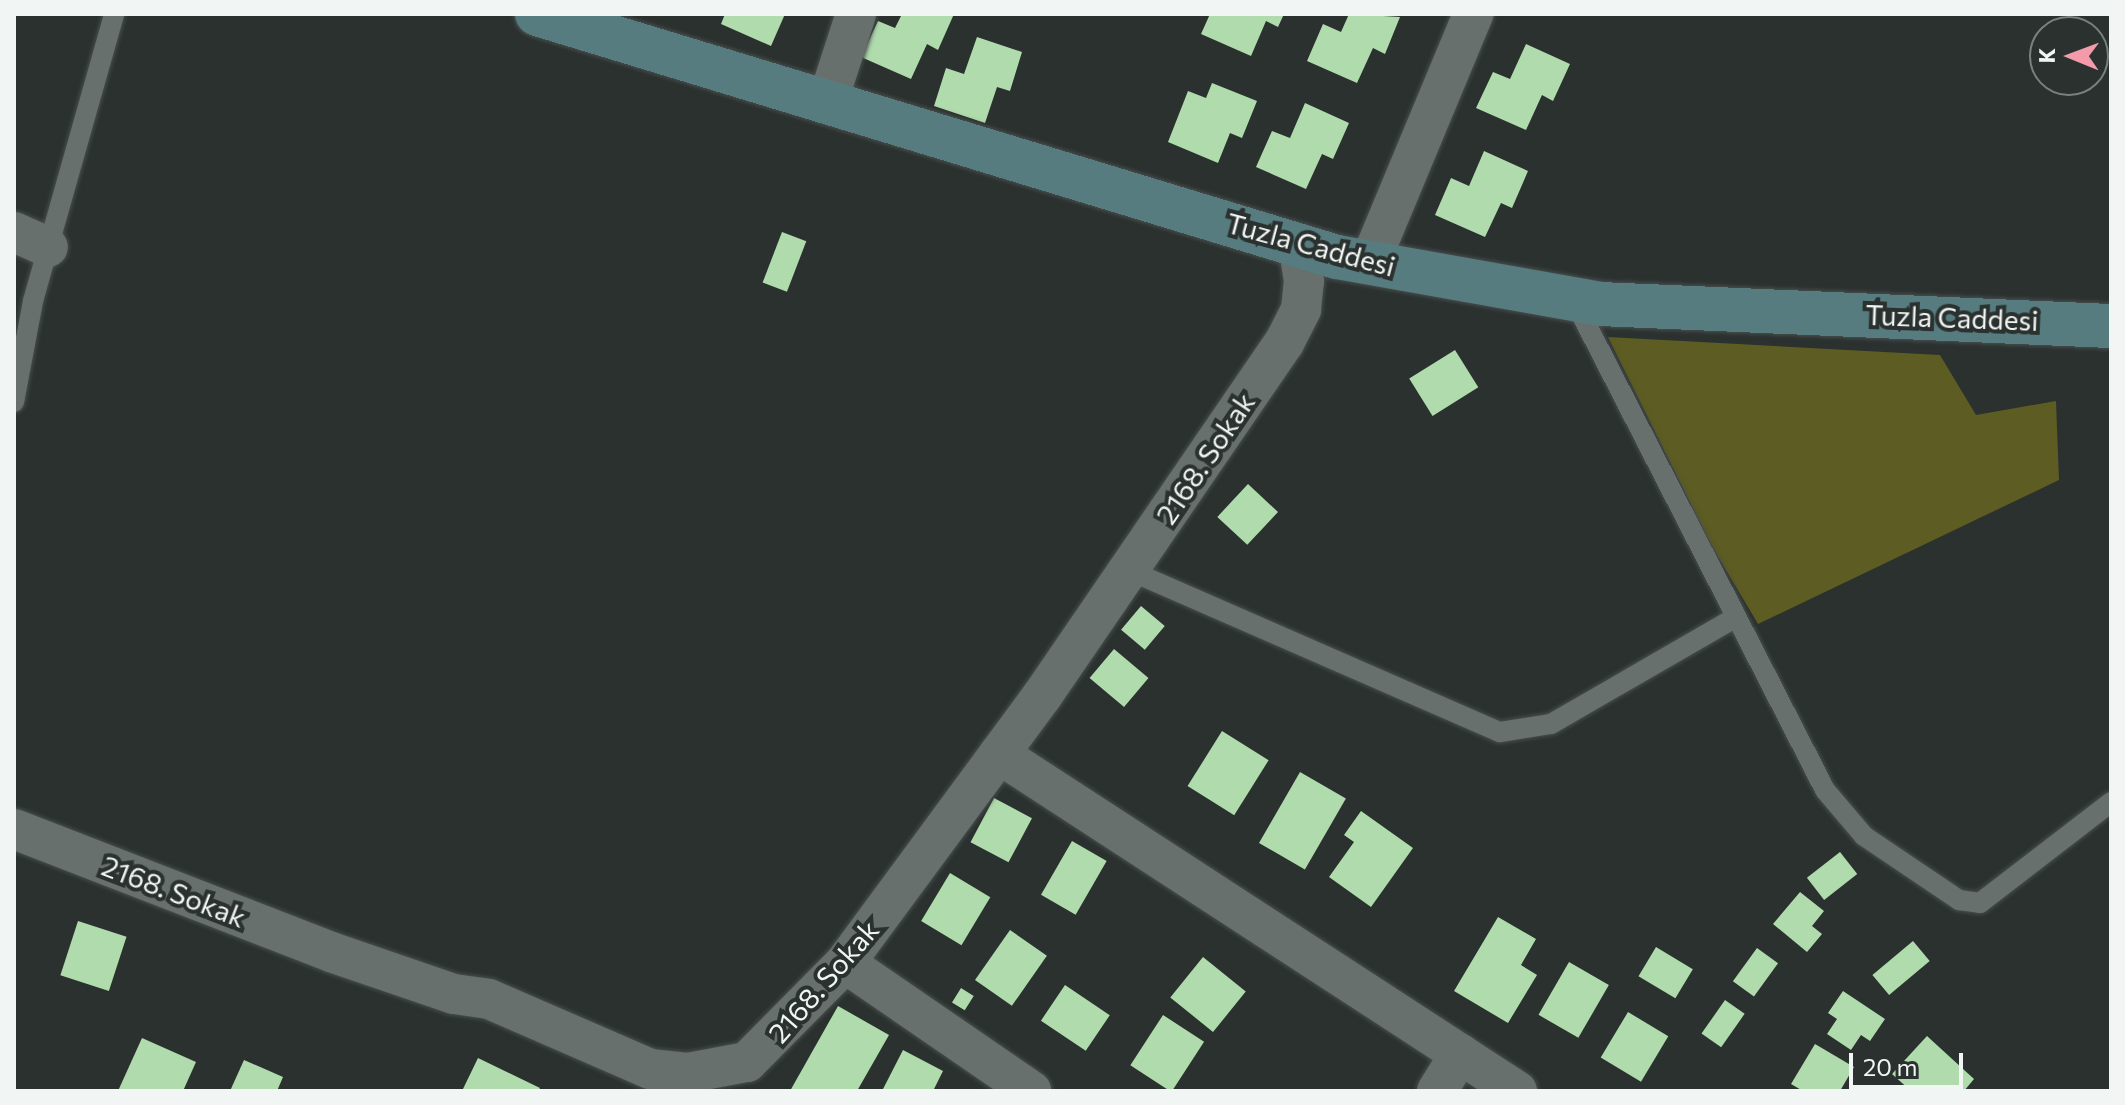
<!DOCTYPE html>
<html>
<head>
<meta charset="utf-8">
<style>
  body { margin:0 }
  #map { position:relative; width:2125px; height:1105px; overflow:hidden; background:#2a312f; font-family:Commissioner,sans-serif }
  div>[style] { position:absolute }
  .green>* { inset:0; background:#5d5c22 }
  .building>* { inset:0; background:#b0dcad; transform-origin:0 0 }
  .roads { filter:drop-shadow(0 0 2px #484e4c) drop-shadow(0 0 2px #484e4c) }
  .service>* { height:20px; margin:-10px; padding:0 10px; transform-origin:10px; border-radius:10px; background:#68706e }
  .minor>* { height:40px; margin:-20px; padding:0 20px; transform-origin:20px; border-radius:20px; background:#68706e }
  .secondary>* { height:44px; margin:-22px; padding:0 22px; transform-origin:22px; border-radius:22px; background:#567c80 }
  span { translate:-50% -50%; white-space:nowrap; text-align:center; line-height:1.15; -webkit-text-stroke:8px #2a312f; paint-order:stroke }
  .street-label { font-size:28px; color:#f1f6f4 }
  .frame { position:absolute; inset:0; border:16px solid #f1f6f4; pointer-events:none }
  .north { position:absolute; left:2029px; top:16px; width:80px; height:80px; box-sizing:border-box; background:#2a312f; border:2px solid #7a807e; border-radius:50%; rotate:271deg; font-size:22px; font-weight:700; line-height:32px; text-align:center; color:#f1f6f4 }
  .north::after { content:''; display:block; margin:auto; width:28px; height:36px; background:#f39aab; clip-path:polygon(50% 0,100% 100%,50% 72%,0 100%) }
  .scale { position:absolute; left:1849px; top:1053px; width:114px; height:36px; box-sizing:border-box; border:4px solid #f1f6f4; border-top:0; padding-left:10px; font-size:24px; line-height:28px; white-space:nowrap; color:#f1f6f4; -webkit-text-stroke:6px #2a312f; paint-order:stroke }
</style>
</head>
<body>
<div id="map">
  <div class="green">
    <i style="clip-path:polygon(1608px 337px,1940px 355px,1976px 415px,2056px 401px,2059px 480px,1758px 624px,1710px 543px)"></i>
  </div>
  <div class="building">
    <i style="clip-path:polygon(725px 14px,785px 14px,771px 46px,721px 24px)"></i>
    <i style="clip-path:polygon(902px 14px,954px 14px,938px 50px,927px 44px,911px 79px,861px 57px,878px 21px,895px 28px)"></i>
    <i style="clip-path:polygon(1210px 14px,1284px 14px,1278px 27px,1266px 21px,1251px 56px,1201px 34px)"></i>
    <i style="clip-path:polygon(1349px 14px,1400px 17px,1385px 54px,1373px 48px,1357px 83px,1307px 61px,1323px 24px,1341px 32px)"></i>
    <i style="clip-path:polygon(977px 37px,1022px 52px,1010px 91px,997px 87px,985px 123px,934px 106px,946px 68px,964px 74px)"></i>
    <i style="clip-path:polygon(1526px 44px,1570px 64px,1553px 101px,1542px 95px,1526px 130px,1476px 108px,1493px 72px,1510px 79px)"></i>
    <i style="clip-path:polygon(1212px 83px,1257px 101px,1242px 138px,1230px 133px,1218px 163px,1168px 142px,1188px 91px,1206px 98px)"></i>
    <i style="clip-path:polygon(1305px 103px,1349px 123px,1333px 159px,1322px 154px,1306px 189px,1256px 167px,1272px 131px,1290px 138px)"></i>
    <i style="clip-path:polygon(1484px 151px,1528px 171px,1512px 208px,1501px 203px,1485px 237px,1435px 215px,1451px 178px,1469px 186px)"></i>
    <i style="left:782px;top:232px;width:26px;height:54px;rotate:21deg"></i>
    <i style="left:1455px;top:350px;width:44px;height:54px;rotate:58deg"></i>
    <i style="left:1248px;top:484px;width:41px;height:45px;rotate:43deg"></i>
    <i style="left:1141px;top:606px;width:31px;height:31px;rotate:40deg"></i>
    <i style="left:1114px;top:649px;width:45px;height:38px;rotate:40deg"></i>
    <i style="left:1222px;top:731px;width:55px;height:65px;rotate:32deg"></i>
    <i style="left:1300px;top:772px;width:53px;height:82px;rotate:30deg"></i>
    <i style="left:994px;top:798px;width:43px;height:50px;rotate:28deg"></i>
    <i style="clip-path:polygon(1361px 811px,1413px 848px,1371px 907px,1329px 877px,1354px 842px,1344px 835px)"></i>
    <i style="left:1072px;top:841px;width:40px;height:62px;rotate:30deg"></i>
    <i style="left:1840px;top:852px;width:28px;height:42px;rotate:52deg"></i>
    <i style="left:950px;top:873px;width:47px;height:56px;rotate:31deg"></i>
    <i style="clip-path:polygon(1800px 892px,1824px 911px,1812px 926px,1822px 934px,1807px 952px,1773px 924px)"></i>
    <i style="clip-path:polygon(1498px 917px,1536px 939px,1521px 965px,1537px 975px,1508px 1023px,1454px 991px)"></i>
    <i style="left:78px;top:921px;width:51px;height:57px;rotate:18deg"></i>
    <i style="left:1010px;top:930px;width:45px;height:61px;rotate:35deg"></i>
    <i style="left:1913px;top:941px;width:26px;height:53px;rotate:50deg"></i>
    <i style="left:1656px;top:947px;width:43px;height:34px;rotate:31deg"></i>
    <i style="left:1757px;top:948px;width:26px;height:41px;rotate:36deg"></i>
    <i style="left:1203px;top:957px;width:55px;height:52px;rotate:39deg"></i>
    <i style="left:1569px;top:962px;width:46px;height:61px;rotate:30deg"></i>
    <i style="left:1065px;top:985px;width:54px;height:43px;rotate:34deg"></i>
    <i style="left:961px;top:988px;width:15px;height:17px;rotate:32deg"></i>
    <i style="clip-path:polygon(1843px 991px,1885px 1019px,1870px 1041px,1861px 1035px,1851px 1050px,1827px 1034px,1837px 1019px,1828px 1013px)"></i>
    <i style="left:1725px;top:1000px;width:24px;height:41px;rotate:35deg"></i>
    <i style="clip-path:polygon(838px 1006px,889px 1035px,857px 1091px,790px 1091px)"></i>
    <i style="left:1628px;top:1012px;width:47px;height:53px;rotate:31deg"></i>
    <i style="left:1163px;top:1015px;width:49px;height:60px;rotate:33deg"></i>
    <i style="clip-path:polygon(1927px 1036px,1974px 1079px,1964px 1091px,1911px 1091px,1892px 1074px)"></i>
    <i style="clip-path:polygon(142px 1038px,196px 1062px,183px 1091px,118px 1091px)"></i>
    <i style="clip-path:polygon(1815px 1044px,1854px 1067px,1840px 1091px,1803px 1091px,1791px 1084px)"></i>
    <i style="clip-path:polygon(903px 1050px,943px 1071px,933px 1091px,882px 1091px)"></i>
    <i style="clip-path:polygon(478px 1058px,540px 1088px,538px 1091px,462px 1091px)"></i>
    <i style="clip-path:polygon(244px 1060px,283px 1077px,277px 1091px,230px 1091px)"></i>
  </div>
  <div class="roads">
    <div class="service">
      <i style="left:1575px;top:302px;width:548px;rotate:62.87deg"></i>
      <i style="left:1825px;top:790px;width:60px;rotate:49.7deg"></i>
      <i style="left:1864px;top:836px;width:115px;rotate:34deg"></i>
      <i style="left:1959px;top:900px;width:21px;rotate:8deg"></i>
      <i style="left:1980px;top:903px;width:165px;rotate:-37.6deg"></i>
      <i style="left:14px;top:402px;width:103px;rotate:-79.3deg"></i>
      <i style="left:33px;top:301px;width:298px;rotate:-74.2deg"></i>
      <i style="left:1124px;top:568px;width:410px;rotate:23.6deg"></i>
      <i style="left:1500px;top:732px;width:52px;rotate:-8.9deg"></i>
      <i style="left:1551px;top:724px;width:214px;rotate:-30deg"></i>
    </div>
    <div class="minor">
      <i style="left:828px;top:100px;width:90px;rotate:-72deg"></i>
      <i style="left:14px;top:232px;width:37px;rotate:24deg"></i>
      <i style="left:1370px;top:262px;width:269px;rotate:-67.4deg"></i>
      <i style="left:999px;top:754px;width:618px;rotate:33.05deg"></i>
      <i style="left:14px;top:829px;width:340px;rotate:21.2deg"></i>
      <i style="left:331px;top:952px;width:130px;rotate:18.9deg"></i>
      <i style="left:454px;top:994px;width:35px;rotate:8deg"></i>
      <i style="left:489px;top:999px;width:176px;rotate:23.5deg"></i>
      <i style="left:650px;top:1069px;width:38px;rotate:6deg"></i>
      <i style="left:688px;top:1073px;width:60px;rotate:-10.6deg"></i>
      <i style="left:747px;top:1062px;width:139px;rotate:-45.3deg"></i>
      <i style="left:845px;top:963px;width:332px;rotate:-53.6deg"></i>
      <i style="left:1042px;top:696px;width:428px;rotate:-55.6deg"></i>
      <i style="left:1284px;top:343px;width:38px;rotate:-63deg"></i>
      <i style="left:1301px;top:309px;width:28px;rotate:-84deg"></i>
      <i style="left:1304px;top:281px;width:36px;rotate:-99deg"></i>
      <i style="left:845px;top:963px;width:226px;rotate:34.5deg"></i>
      <i style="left:1437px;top:1091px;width:44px;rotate:-58.1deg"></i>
    </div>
    <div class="secondary">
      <i style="left:537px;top:14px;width:836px;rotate:16.9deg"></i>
      <i style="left:1337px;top:257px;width:267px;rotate:10.1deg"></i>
      <i style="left:1600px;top:304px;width:511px;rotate:2.47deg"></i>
    </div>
  </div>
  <div class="street-label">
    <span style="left:1311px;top:244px;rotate:15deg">Tuzla Caddesi</span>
    <span style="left:1952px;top:317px;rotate:2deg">Tuzla Caddesi</span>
    <span style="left:1205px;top:458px;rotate:-56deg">2168. Sokak</span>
    <span style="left:174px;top:891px;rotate:21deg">2168. Sokak</span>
    <span style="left:823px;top:981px;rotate:-49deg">2168. Sokak</span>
  </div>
  <div class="frame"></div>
  <div class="north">K</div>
  <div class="scale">20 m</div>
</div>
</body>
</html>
